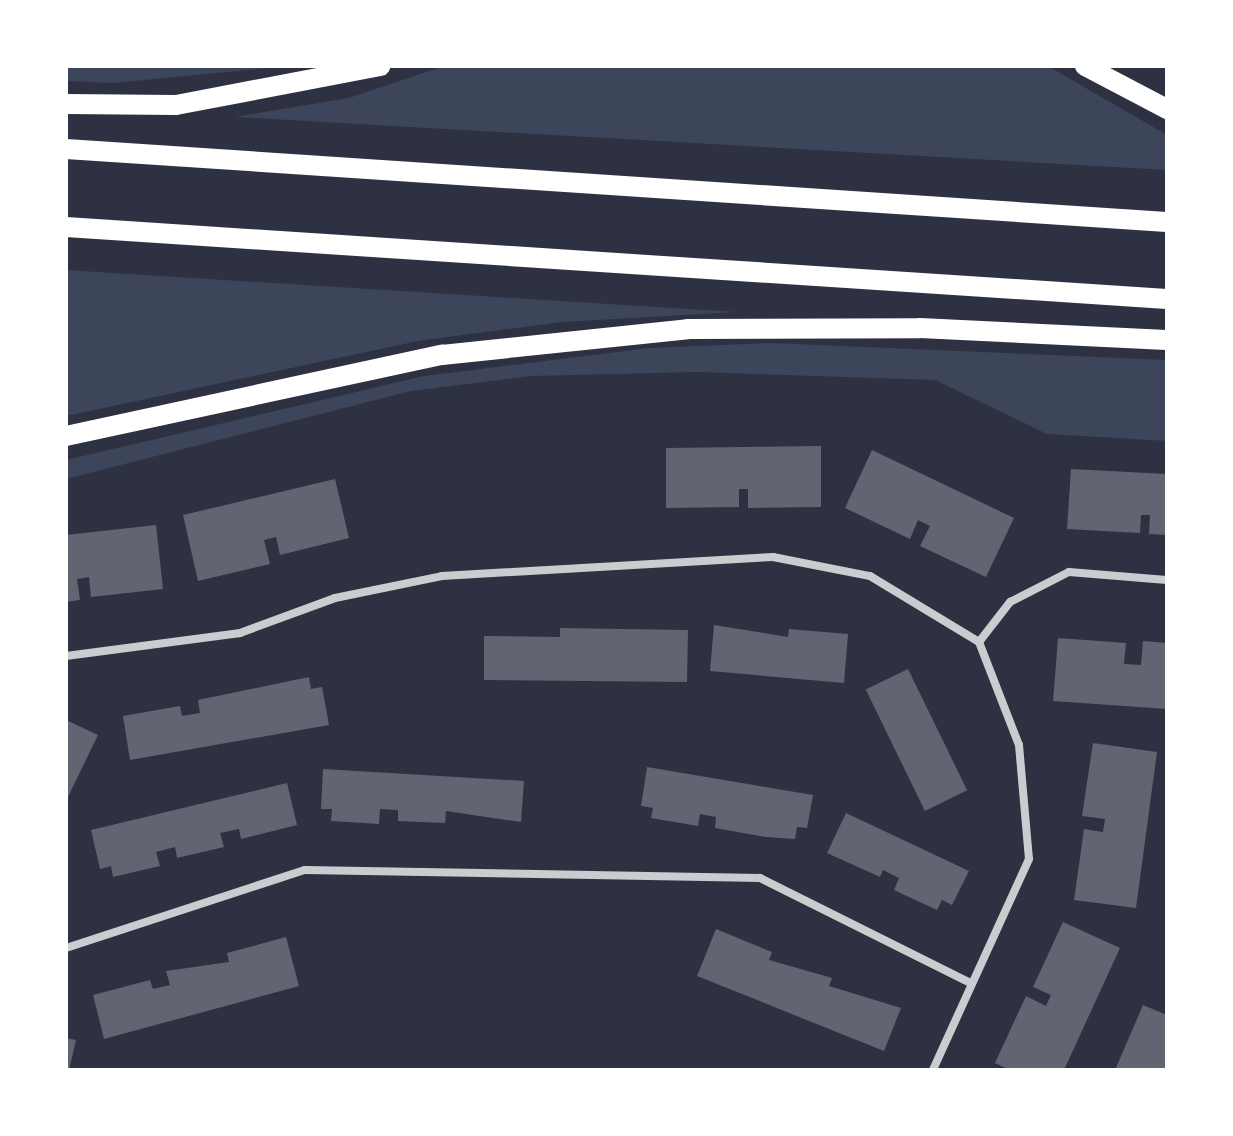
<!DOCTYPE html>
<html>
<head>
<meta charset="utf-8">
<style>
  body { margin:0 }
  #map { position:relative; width:1233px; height:1136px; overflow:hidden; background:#2d3142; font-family:"Crimson Pro",serif }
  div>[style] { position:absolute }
  .green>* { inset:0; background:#3c4559 }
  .building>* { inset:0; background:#626471; transform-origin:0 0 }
  .minor>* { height:8px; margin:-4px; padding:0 4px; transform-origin:4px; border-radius:4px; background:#caccd0 }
  .motorway>* { height:20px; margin:-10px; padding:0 10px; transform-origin:10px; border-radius:10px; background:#fff }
  span { translate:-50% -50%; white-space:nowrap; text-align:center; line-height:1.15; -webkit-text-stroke:8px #fff; paint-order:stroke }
  .frame { position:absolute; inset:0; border:68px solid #fff; pointer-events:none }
</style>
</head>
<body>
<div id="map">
  <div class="green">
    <i style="clip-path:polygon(66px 66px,290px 66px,113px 83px,66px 81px)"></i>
    <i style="clip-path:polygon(444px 66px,1048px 66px,1167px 135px,1167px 170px,235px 117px,349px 98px)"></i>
    <i style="clip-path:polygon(66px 270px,737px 312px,562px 322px,418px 341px,66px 416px)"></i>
    <i style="clip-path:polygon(772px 343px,1167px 360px,1167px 441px,1047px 434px,935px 380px,698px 372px,532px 376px,411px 391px,66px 479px,66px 460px,424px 376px,649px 348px)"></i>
  </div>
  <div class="building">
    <i style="clip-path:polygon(821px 446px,821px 507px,748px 508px,748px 489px,739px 489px,739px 507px,666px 508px,666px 448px)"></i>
    <i style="clip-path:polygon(872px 450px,1014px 518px,986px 577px,920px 546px,930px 526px,918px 520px,910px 539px,845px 508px)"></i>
    <i style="clip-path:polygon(1071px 469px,1167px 474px,1167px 535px,1149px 534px,1150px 515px,1141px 515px,1140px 533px,1067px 529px)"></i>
    <i style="clip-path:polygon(335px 479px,349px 538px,280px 555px,276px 537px,264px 540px,270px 564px,198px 581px,183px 515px)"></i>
    <i style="clip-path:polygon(156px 525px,163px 589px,91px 597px,89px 577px,77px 579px,80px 600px,66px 602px,66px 535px)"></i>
    <i style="clip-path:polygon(714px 625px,788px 637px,789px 629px,848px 634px,844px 683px,710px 671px)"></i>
    <i style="clip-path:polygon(560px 628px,688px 630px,687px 682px,484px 680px,484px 636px,560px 637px)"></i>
    <i style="clip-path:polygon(1058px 638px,1126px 643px,1124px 664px,1141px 665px,1143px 641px,1167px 643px,1167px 709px,1053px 701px)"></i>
    <i style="left:908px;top:669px;width:135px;height:47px;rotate:64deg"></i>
    <i style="clip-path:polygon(309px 677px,311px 689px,322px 687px,329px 725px,130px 760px,123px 716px,180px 706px,182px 716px,200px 713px,198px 700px)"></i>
    <i style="clip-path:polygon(66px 720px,98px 735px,66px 801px)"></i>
    <i style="clip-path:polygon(1093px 743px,1157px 752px,1136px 908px,1074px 900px,1084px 829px,1103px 832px,1105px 819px,1082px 816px)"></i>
    <i style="clip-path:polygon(647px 767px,813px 795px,807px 828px,797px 827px,795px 839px,766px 837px,715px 828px,716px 817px,700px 814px,698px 826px,651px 818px,653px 808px,641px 806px)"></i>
    <i style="clip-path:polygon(323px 769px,524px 781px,521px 822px,446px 811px,445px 823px,398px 821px,398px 810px,380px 809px,379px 824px,331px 821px,332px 809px,321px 809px)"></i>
    <i style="clip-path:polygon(287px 783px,297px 825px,241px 839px,239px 829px,220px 833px,224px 847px,177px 858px,175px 847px,156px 852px,160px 866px,113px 877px,111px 866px,100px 869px,91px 830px)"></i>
    <i style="clip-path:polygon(846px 813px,969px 871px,952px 905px,942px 900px,937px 910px,894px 890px,899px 878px,883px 870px,880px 877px,827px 853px)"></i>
    <i style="clip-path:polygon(1063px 922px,1120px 948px,1064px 1070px,1010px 1070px,995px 1063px,1026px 996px,1046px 1006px,1051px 995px,1033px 987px)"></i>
    <i style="clip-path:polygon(716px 929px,772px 952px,769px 960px,832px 978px,829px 986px,901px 1008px,884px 1051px,697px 976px)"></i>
    <i style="clip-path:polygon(286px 937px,299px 986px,104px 1039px,93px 995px,150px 980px,153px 989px,170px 985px,166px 971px,229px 962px,227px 953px)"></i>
    <i style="clip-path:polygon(1143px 1005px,1167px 1015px,1167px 1070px,1115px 1070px)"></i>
    <i style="clip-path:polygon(66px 1038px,76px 1040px,69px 1070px,66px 1070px)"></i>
  </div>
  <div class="minor">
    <i style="left:979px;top:642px;width:51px;rotate:-52.2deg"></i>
    <i style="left:1010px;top:602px;width:66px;rotate:-27deg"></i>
    <i style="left:1069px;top:572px;width:98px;rotate:4.7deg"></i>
    <i style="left:66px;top:656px;width:176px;rotate:-7.5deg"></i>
    <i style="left:240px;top:633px;width:101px;rotate:-20.2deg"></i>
    <i style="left:335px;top:598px;width:109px;rotate:-11.6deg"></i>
    <i style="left:442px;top:576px;width:332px;rotate:-3.3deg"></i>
    <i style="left:773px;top:557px;width:99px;rotate:11.1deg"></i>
    <i style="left:870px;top:576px;width:127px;rotate:31.2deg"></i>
    <i style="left:979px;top:642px;width:110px;rotate:68.8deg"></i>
    <i style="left:1019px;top:745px;width:114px;rotate:85deg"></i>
    <i style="left:1029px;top:859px;width:232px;rotate:114.5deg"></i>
    <i style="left:66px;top:948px;width:251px;rotate:-18.1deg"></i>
    <i style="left:305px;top:870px;width:455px;rotate:1deg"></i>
    <i style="left:760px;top:878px;width:236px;rotate:26.5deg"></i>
  </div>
  <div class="motorway">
    <i style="left:1085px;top:66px;width:93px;rotate:27.7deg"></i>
    <i style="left:66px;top:104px;width:110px;rotate:0.5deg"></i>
    <i style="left:176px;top:105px;width:208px;rotate:-10.8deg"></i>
    <i style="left:66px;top:149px;width:1103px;rotate:3.79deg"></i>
    <i style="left:66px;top:227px;width:1103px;rotate:3.74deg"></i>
    <i style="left:66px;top:436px;width:385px;rotate:-12.2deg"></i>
    <i style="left:442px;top:355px;width:247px;rotate:-6deg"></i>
    <i style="left:688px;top:329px;width:232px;rotate:-0.2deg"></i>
    <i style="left:920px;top:328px;width:247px;rotate:2.8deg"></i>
  </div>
  <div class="frame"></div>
</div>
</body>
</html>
